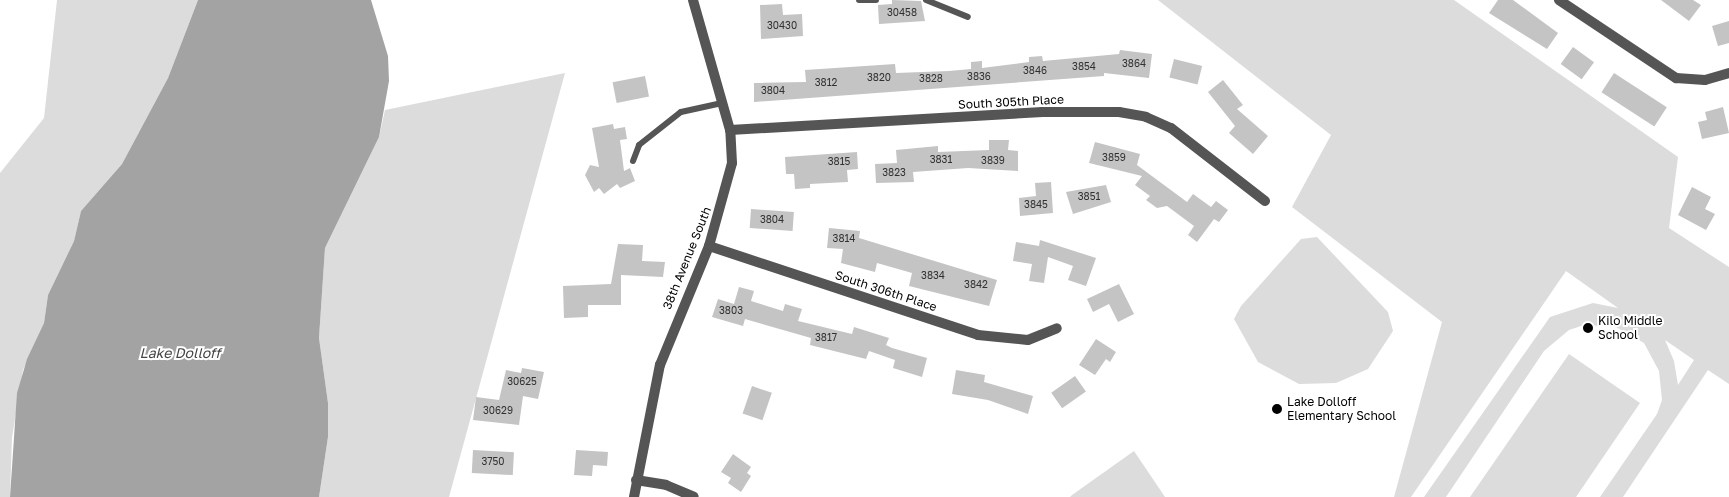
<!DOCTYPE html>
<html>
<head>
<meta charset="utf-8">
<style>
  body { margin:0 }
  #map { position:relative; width:1729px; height:497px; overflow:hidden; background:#fff; font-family:"Golos Text",sans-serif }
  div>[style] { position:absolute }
  .green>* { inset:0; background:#dcdcdc }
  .water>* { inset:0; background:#a3a3a3 }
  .building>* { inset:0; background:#c4c4c4; transform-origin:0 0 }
  .lane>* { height:6px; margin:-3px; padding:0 3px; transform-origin:3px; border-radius:3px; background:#555 }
  .street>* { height:10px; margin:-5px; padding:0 5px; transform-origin:5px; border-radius:5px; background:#555 }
  .dots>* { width:14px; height:14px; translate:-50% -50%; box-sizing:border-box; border:2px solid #fff; border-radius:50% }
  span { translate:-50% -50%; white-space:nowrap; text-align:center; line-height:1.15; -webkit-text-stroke:4px #fff; paint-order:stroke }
  .number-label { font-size:10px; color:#313131 }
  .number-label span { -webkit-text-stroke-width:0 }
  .street-label { font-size:12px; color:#000 }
  .poi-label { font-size:12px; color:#000 }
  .left { translate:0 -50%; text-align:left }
  .water-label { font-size:14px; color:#444; font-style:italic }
</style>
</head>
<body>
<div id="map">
  <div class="green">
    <i style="clip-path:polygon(57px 0,198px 0,168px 78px,122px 164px,81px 211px,74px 241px,48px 295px,44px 323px,23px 370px,12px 438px,10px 497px,0 497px,0 173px,44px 118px)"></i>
    <i style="clip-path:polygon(evenodd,1158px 0,1454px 0,1678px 157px,1669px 228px,1729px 267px,1729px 384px,1708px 370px,1623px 497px,1600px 497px,1657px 414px,1662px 400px,1659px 371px,1644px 343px,1616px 327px,1584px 325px,1569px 330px,1544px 351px,1446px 497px,1424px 497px,1550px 317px,1593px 303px,1618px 308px,1566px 271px,1411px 497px,1394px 497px,1442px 322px,1292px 207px,1331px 135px,1158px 0,1665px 340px,1694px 360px,1678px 385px,1674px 361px,1665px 340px)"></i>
    <i style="clip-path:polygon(565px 73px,449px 497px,319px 497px,328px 437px,328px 403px,319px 338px,325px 248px,379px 137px,385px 110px)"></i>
    <i style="clip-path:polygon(1317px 237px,1388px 312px,1393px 331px,1368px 369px,1336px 383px,1299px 384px,1258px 362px,1234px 319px,1241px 306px,1301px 239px)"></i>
    <i style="clip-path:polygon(1569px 354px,1640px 403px,1576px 497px,1470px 497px)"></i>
    <i style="clip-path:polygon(1134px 451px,1165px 497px,1070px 497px,1072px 495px)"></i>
  </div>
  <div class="water">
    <i style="clip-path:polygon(198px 0,371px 0,388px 56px,389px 81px,379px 137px,325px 248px,319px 338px,328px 403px,328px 437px,319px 497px,10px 497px,17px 393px,27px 359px,44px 323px,48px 295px,74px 241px,81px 211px,122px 164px,168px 78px)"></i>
  </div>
  <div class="building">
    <i style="clip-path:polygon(892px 0,921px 1px,925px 21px,879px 24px,878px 5px,892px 4px)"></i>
    <i style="clip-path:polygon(1498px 0,1513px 0,1558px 33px,1547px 49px,1489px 13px)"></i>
    <i style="clip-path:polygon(1661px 0,1693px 0,1701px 5px,1689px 21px)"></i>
    <i style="clip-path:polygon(782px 4px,783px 15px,802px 14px,803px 36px,761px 39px,760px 5px)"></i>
    <i style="clip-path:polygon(1729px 21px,1729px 43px,1718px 46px,1712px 26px)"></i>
    <i style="left:1573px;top:47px;width:26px;height:21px;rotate:36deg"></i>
    <i style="clip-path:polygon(1120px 50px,1152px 54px,1149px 78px,1104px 73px,1104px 76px,754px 102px,754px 83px,806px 82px,805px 70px,895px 64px,896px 73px,949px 71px,971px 69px,971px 62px,982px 61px,982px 68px,1029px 62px,1029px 57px,1042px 56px,1043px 61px,1119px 54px)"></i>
    <i style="left:1174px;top:59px;width:29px;height:19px;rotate:14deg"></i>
    <i style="left:1614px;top:73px;width:63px;height:23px;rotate:33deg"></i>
    <i style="left:645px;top:76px;width:21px;height:33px;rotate:79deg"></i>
    <i style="clip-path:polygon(1223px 80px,1243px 105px,1237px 109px,1268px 136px,1253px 154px,1229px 133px,1235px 126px,1208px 92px)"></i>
    <i style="clip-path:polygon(1723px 107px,1729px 133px,1702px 139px,1698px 122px,1707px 120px,1705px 112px)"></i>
    <i style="clip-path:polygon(613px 124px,614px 129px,625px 127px,627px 139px,620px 140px,624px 171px,630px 168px,635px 181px,620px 188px,617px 184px,604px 194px,599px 188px,594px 192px,585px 175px,590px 165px,599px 167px,592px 128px)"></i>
    <i style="clip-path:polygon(989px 140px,1009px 140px,1008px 150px,1018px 151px,1018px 171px,968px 168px,913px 172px,914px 182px,876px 183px,875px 164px,897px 163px,896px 150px,938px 146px,938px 152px,989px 150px)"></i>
    <i style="clip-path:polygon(1095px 142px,1140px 154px,1137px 165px,1187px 202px,1193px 194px,1211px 207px,1216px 201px,1228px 210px,1219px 222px,1214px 219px,1197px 242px,1188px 235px,1194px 226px,1167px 206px,1157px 208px,1146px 200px,1150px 196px,1135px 185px,1142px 176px,1089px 163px)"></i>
    <i style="clip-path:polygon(857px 152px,858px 169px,847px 170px,848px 182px,810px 184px,810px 188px,795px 189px,794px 174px,786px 174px,785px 157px)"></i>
    <i style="clip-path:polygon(1051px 182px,1053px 213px,1020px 216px,1019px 198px,1036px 196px,1035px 183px)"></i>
    <i style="clip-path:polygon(1106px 185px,1111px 202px,1073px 214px,1066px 192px)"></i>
    <i style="clip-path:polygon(1692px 187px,1711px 197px,1705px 209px,1715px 214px,1706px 230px,1678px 215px)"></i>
    <i style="left:751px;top:209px;width:43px;height:19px;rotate:4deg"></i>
    <i style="clip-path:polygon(829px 228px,860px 231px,859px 238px,997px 280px,989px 306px,909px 286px,912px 273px,877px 263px,875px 272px,841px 263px,843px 249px,827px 248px)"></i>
    <i style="clip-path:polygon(1040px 240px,1096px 258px,1086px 286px,1068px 280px,1073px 266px,1048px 257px,1044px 283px,1029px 281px,1032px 264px,1013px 261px,1016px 242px,1039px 246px)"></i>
    <i style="clip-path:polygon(618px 244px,643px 245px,642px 261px,665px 262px,663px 277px,621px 275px,621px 305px,588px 305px,588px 317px,564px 318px,563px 286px,611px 284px)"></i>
    <i style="clip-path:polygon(1119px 284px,1134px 314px,1118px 322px,1109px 304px,1093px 312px,1087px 299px)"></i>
    <i style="clip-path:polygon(739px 287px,754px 291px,751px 301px,783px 311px,785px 304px,802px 309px,798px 321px,852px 334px,854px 327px,889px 338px,886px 345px,892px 348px,927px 358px,922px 377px,893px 368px,895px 360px,869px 351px,866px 359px,810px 345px,811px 338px,745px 319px,743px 326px,712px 317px,718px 299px,734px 304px)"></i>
    <i style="clip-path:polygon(1096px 339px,1116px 352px,1110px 362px,1106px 359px,1095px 375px,1079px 365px)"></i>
    <i style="clip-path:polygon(522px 368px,544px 372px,538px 399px,523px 396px,519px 425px,473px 420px,476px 397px,499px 400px,506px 370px,521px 373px)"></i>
    <i style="clip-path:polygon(956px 370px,985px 375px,984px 382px,1033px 396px,1028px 414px,988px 400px,952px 394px)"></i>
    <i style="left:1075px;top:376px;width:19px;height:29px;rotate:55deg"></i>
    <i style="left:752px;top:386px;width:21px;height:29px;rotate:19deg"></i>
    <i style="left:473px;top:450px;width:41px;height:23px;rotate:3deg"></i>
    <i style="clip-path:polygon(576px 450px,608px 452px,607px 466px,593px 465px,592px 476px,574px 475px)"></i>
    <i style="clip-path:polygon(733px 454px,751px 467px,747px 473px,751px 476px,741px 492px,728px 483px,731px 478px,721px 472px)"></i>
  </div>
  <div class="lane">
    <i style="left:859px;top:0;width:17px"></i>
    <i style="left:926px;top:0;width:45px;rotate:22deg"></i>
    <i style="left:633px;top:161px;width:17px;rotate:-69deg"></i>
    <i style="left:639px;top:145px;width:53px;rotate:-38.2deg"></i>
    <i style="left:681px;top:112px;width:42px;rotate:-12.4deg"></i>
  </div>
  <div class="street">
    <i style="left:1559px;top:0;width:141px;rotate:33.7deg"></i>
    <i style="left:1676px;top:78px;width:29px;rotate:4deg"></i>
    <i style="left:1705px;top:80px;width:25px;rotate:-16deg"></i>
    <i style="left:730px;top:130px;width:313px;rotate:-3.3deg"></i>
    <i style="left:1042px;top:112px;width:77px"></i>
    <i style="left:1119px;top:112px;width:27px;rotate:10deg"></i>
    <i style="left:1146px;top:117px;width:27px;rotate:24deg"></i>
    <i style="left:1171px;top:128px;width:119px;rotate:37.8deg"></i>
    <i style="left:709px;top:246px;width:283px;rotate:18.3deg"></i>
    <i style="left:978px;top:335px;width:50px;rotate:5.7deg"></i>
    <i style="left:1028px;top:340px;width:31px;rotate:-22deg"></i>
    <i style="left:636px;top:480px;width:30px;rotate:9deg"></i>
    <i style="left:666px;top:485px;width:30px;rotate:23deg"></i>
    <i style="left:634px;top:497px;width:135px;rotate:-78.9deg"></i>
    <i style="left:660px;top:365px;width:129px;rotate:-67.6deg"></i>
    <i style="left:709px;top:246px;width:86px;rotate:-74.5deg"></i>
    <i style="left:732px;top:163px;width:33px;rotate:-93deg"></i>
    <i style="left:730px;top:130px;width:135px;rotate:-105.9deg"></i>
  </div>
  <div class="dots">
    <i style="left:1588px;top:328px;background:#000"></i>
    <i style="left:1277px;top:409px;background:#000"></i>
  </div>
  <div class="number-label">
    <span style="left:902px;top:13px">30458</span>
    <span style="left:782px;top:26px">30430</span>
    <span style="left:1134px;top:64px">3864</span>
    <span style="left:1084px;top:67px">3854</span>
    <span style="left:1035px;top:71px">3846</span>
    <span style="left:979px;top:77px">3836</span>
    <span style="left:879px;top:78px">3820</span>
    <span style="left:931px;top:79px">3828</span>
    <span style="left:826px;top:83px">3812</span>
    <span style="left:773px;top:91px">3804</span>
    <span style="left:1114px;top:158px">3859</span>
    <span style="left:941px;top:160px">3831</span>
    <span style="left:993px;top:161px">3839</span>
    <span style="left:839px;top:162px">3815</span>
    <span style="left:894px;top:173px">3823</span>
    <span style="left:1089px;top:197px">3851</span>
    <span style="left:1036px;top:205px">3845</span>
    <span style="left:772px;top:220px">3804</span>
    <span style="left:844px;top:239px">3814</span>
    <span style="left:933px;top:276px">3834</span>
    <span style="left:976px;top:285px">3842</span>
    <span style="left:731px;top:311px">3803</span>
    <span style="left:826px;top:338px">3817</span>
    <span style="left:522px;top:382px">30625</span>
    <span style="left:498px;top:411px">30629</span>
    <span style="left:493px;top:462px">3750</span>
  </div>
  <div class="street-label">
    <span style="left:1011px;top:102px;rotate:-3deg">South 305th Place</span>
    <span style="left:687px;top:258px;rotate:-68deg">38th Avenue South</span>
    <span style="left:886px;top:291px;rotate:18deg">South 306th Place</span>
  </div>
  <div class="poi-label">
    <span class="left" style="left:1598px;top:328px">Kilo Middle<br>School</span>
    <span class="left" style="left:1287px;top:409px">Lake Dolloff<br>Elementary School</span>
  </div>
  <div class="water-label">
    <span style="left:180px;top:353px">Lake Dolloff</span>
  </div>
</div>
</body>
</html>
